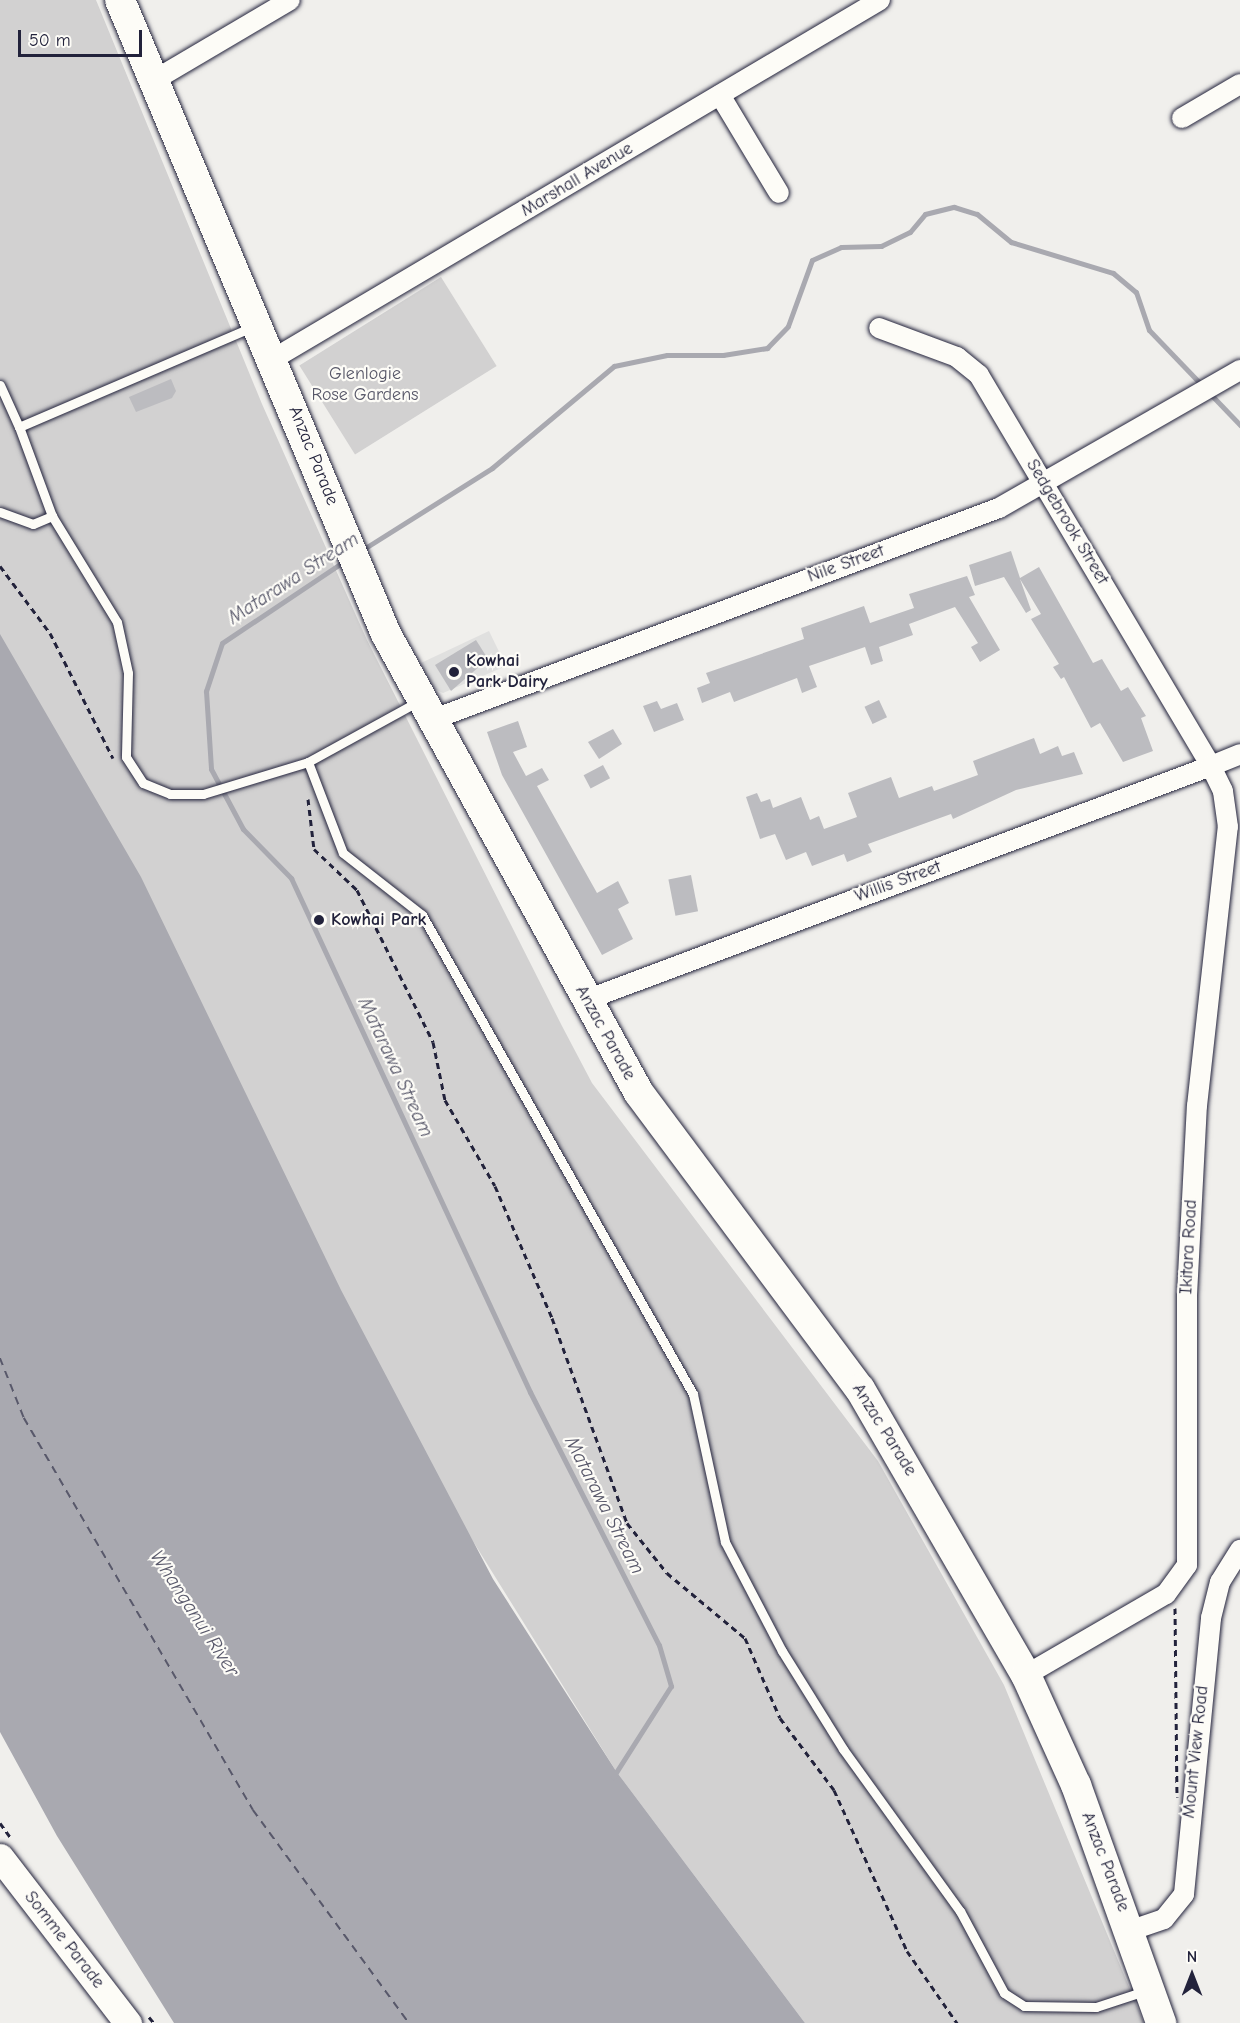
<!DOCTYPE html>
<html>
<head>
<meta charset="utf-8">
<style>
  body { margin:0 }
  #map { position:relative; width:1240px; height:2023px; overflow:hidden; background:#f0efec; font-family:"Comic Neue",sans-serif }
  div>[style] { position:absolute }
  .built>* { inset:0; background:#e0e0df }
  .green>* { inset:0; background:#d2d1d1; transform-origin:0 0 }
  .water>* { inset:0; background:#a9a9b0 }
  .stream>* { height:5px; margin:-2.5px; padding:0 2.5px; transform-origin:2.5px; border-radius:2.5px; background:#a9a9b0 }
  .ferry>* { height:1.5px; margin-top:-0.75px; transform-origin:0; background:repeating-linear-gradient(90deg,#58586a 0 8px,transparent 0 14px) }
  .building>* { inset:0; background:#bcbcc0; transform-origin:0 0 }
  .path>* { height:3px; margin-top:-1.5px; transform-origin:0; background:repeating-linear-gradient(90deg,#22223b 0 6px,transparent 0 10.5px) }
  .roads { filter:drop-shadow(0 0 2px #22223b) drop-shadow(0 0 2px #22223b) }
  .service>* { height:9px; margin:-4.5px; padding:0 4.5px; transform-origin:4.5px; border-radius:4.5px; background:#fdfcf7 }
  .minor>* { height:20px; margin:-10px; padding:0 10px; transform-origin:10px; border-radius:10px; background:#fdfcf7 }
  .secondary>* { height:27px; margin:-13.5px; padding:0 13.5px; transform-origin:13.5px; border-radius:13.5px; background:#fdfcf7 }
  .primary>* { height:30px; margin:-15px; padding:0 15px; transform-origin:15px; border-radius:15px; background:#fdfcf7 }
  .dots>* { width:16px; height:16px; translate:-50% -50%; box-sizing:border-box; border:3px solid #fdfcf7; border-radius:50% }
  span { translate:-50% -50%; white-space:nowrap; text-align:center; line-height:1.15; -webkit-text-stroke:4.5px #fdfcf7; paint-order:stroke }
  .street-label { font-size:18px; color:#22223b }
  .park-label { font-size:18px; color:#575768 }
  .poi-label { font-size:18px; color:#22223b; font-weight:700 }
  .left { translate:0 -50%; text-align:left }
  .water-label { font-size:20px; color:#58586a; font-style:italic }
  .north { position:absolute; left:1162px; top:1945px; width:60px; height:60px; -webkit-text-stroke:4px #fdfcf7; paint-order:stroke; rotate:0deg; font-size:16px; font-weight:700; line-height:24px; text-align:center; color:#22223b }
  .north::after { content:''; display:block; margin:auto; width:21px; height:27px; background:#22223b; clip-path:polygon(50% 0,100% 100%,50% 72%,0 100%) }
  .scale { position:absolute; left:18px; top:30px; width:124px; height:27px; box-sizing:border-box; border:3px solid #22223b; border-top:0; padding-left:8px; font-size:18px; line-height:21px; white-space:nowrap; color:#22223b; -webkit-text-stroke:4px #fdfcf7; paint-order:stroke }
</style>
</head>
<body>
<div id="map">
  <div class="built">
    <i style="clip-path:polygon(489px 631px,506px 666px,443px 693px,432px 688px,421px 663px)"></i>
  </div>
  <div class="green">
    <i style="clip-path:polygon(0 0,96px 0,262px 404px,367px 640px,562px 1026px,592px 1083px,878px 1461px,1004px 1685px,1144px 2023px,805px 2023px,616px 1771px,415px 1448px,0 643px)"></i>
    <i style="left:441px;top:277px;width:105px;height:167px;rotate:58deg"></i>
  </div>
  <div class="water">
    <i style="clip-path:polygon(0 634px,141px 877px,341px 1290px,493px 1579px,616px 1771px,805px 2023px,174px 2023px,57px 1836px,0 1732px)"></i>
  </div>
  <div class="stream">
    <i style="left:362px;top:550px;width:154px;rotate:-32.2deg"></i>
    <i style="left:492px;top:468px;width:159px;rotate:-39.9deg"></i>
    <i style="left:614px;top:366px;width:54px;rotate:-11.7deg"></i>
    <i style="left:667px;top:355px;width:56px"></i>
    <i style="left:723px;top:355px;width:45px;rotate:-9deg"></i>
    <i style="left:767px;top:348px;width:30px;rotate:-46deg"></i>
    <i style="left:788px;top:326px;width:70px;rotate:-70deg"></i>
    <i style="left:812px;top:260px;width:32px;rotate:-24deg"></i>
    <i style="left:841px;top:247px;width:40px;rotate:-1.4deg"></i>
    <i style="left:881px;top:246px;width:32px;rotate:-26deg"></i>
    <i style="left:910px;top:232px;width:23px;rotate:-50deg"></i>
    <i style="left:925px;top:214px;width:30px;rotate:-14deg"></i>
    <i style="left:954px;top:207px;width:24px;rotate:17deg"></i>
    <i style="left:977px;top:214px;width:44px;rotate:39.5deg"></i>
    <i style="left:1011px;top:242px;width:107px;rotate:16.9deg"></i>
    <i style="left:1113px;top:273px;width:30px;rotate:40deg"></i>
    <i style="left:1136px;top:292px;width:40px;rotate:71.1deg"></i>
    <i style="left:1149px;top:330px;width:132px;rotate:46.2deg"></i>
    <i style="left:346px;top:560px;width:149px;rotate:146.2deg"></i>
    <i style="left:222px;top:643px;width:51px;rotate:108.4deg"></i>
    <i style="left:206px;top:691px;width:78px;rotate:86.3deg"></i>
    <i style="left:211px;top:769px;width:68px;rotate:61.9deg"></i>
    <i style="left:243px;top:829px;width:69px;rotate:45.6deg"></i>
    <i style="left:291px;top:878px;width:567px;rotate:65.06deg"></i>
    <i style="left:530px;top:1392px;width:284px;rotate:63deg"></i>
    <i style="left:659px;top:1645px;width:43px;rotate:73.7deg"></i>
    <i style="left:671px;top:1686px;width:108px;rotate:122.5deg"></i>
  </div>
  <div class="ferry">
    <i style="left:0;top:1358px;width:65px;rotate:68.2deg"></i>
    <i style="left:24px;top:1418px;width:454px;rotate:59.7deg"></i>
    <i style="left:253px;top:1810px;width:264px;rotate:53.8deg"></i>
  </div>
  <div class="building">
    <i style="clip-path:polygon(171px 379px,176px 391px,172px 398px,136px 412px,129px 397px)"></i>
    <i style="clip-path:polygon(1011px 551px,1020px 578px,1039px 567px,1093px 663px,1102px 659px,1121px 691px,1128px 687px,1146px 716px,1141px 718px,1153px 751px,1123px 762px,1100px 723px,1091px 728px,1064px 677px,1061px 679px,1053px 667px,1059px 664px,1031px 619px,1041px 614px,1020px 579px,1031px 610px,1026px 613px,1004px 577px,975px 586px,969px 565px)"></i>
    <i style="clip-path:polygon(967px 576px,975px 595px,969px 597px,1000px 650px,980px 662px,971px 647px,978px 643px,955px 607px,909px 624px,913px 635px,879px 647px,883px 661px,871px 665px,865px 647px,809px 666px,817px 687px,802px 693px,797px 678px,734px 702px,730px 692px,702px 703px,697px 688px,710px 683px,706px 673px,804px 639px,801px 628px,864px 606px,870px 623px,914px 608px,909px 594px)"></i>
    <i style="clip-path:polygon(476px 640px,488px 659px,451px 691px,435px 665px)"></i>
    <i style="left:879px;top:700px;width:19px;height:16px;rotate:65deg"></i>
    <i style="clip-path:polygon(657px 701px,661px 709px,677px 703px,684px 720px,654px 732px,643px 706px)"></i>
    <i style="clip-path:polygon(518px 721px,527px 747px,513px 752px,526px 776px,542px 768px,549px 780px,537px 786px,597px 893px,618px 881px,629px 903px,618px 909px,633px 939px,602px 955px,502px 775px,487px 732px)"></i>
    <i style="clip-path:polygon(613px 729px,622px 744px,599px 759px,588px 742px)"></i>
    <i style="clip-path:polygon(1034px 738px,1040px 754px,1058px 746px,1062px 756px,1074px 752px,1083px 774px,1016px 790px,953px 819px,951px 814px,868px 844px,872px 852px,847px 862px,844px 854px,812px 866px,806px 852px,786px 860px,775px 834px,760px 839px,746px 797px,757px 793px,761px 802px,770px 799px,773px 808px,801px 797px,810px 820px,819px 816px,824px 829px,857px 817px,848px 793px,891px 777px,899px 798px,932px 786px,934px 791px,978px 775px,973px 761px)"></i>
    <i style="left:603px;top:765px;width:15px;height:22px;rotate:62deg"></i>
    <i style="left:691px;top:875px;width:37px;height:23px;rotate:79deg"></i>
  </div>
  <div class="path">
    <i style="left:0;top:566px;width:84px;rotate:53.3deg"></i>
    <i style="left:50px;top:633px;width:140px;rotate:63.3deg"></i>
    <i style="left:308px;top:799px;width:50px;rotate:83.2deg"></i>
    <i style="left:314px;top:849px;width:59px;rotate:43.6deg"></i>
    <i style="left:357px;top:890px;width:170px;rotate:63.4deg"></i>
    <i style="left:433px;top:1042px;width:59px;rotate:78.3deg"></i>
    <i style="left:445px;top:1100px;width:99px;rotate:59.8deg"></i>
    <i style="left:495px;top:1186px;width:144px;rotate:66.6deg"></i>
    <i style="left:552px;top:1318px;width:218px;rotate:69.9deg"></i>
    <i style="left:627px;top:1523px;width:64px;rotate:51.3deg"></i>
    <i style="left:667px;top:1573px;width:102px;rotate:39.8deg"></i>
    <i style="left:745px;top:1638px;width:87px;rotate:66.4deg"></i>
    <i style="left:780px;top:1718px;width:90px;rotate:53.1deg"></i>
    <i style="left:834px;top:1790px;width:177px;rotate:65.6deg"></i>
    <i style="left:907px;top:1951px;width:88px;rotate:55.2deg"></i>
    <i style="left:1175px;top:1608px;width:189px;rotate:89.4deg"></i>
    <i style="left:0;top:1823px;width:19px;rotate:54deg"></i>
    <i style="left:149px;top:2017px;width:8px;rotate:50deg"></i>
  </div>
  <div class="roads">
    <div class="service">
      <i style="left:0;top:385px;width:46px;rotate:65.7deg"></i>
      <i style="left:19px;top:427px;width:254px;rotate:-23.2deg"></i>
      <i style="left:0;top:512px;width:35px;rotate:20deg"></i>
      <i style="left:33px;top:524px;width:21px;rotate:-23deg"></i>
      <i style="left:52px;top:516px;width:95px;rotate:-110.3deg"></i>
      <i style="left:52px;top:516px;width:124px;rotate:58.5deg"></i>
      <i style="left:117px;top:622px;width:52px;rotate:77.8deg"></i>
      <i style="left:128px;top:673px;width:84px;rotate:91.4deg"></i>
      <i style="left:126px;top:757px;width:31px;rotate:57deg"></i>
      <i style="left:143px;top:783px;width:29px;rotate:22deg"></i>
      <i style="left:170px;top:794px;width:33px"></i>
      <i style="left:203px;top:794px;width:110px;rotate:-16.9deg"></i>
      <i style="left:308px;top:762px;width:97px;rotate:69deg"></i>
      <i style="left:343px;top:853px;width:100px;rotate:38.1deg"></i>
      <i style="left:422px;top:915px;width:550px;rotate:60.5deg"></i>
      <i style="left:693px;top:1394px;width:151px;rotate:77.8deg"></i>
      <i style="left:725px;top:1542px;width:123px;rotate:62.4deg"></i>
      <i style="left:782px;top:1651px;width:115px;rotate:58.1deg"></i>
      <i style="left:843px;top:1749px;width:200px;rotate:54.2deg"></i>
      <i style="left:960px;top:1911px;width:93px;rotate:61.8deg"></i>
      <i style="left:1004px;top:1993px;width:24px;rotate:33deg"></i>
      <i style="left:1024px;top:2006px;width:72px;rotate:0.8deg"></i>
      <i style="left:1096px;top:2007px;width:52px;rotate:-18.1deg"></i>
      <i style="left:308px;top:762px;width:127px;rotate:-28.8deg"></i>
    </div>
    <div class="minor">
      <i style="left:151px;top:82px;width:161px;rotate:-30.5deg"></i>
      <i style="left:720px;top:95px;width:114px;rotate:59deg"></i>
      <i style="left:1182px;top:118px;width:67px;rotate:-30.4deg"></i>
      <i style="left:273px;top:359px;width:705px;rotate:-30.6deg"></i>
      <i style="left:434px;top:719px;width:603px;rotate:-20.48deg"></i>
      <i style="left:999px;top:508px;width:278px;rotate:-29.8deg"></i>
      <i style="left:586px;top:1000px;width:667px;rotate:-20.53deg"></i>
      <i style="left:1211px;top:766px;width:455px;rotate:-120.7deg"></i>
      <i style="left:979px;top:375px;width:28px;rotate:-141deg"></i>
      <i style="left:957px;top:357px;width:83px;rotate:-159.6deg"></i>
      <i style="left:1026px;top:1675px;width:162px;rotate:-30.1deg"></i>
      <i style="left:1166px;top:1594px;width:36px;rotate:-54deg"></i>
      <i style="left:1187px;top:1565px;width:270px;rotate:-90deg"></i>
      <i style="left:1187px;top:1295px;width:189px;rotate:-87deg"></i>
      <i style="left:1197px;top:1106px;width:281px;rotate:-83.7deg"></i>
      <i style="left:1228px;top:827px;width:36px;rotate:-98deg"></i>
      <i style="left:1223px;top:791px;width:28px;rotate:-116deg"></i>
      <i style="left:1211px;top:766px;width:31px;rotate:-22deg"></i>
      <i style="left:1132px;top:1930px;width:34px;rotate:-19deg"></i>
      <i style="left:1164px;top:1919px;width:32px;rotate:-51deg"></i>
      <i style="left:1184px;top:1894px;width:277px;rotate:-84.4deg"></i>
      <i style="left:1211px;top:1618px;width:37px;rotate:-76deg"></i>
      <i style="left:1220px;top:1582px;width:38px;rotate:-58deg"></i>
    </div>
    <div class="secondary">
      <i style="left:0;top:1857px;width:210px;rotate:52.4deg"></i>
    </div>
    <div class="primary">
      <i style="left:120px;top:0;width:688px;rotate:67.24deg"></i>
      <i style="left:386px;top:634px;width:524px;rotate:61.14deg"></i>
      <i style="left:639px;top:1093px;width:369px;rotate:53.3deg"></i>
      <i style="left:860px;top:1389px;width:331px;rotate:59.9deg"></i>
      <i style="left:1026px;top:1675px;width:121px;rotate:65.6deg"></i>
      <i style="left:1076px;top:1785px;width:253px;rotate:70.3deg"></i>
    </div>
  </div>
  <div class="dots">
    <i style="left:454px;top:672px;background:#22223b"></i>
    <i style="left:319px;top:920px;background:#22223b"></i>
  </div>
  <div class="street-label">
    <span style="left:577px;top:180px;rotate:-31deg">Marshall Avenue</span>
    <span style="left:313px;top:456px;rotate:68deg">Anzac Parade</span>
    <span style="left:1067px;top:522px;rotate:59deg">Sedgebrook Street</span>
    <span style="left:846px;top:564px;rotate:-20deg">Nile Street</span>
    <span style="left:898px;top:882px;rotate:-20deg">Willis Street</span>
    <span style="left:605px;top:1033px;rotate:61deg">Anzac Parade</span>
    <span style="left:1189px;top:1247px;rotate:-87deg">Ikitara Road</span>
    <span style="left:884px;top:1430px;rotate:58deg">Anzac Parade</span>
    <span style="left:1196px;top:1752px;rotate:-84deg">Mount View Road</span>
    <span style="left:1105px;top:1862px;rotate:69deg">Anzac Parade</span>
    <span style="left:64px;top:1940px;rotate:52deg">Somme Parade</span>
  </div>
  <div class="park-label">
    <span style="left:365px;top:385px">Glenlogie<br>Rose Gardens</span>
  </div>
  <div class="poi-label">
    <span class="left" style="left:466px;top:672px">Kowhai<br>Park Dairy</span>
    <span class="left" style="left:331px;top:920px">Kowhai Park</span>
  </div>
  <div class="water-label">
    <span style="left:293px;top:578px;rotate:-33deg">Matarawa Stream</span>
    <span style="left:396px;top:1067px;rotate:65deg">Matarawa Stream</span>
    <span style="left:605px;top:1505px;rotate:63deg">Matarawa Stream</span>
    <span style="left:195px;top:1613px;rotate:57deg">Whanganui River</span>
  </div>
  <div class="north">N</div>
  <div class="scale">50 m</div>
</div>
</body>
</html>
